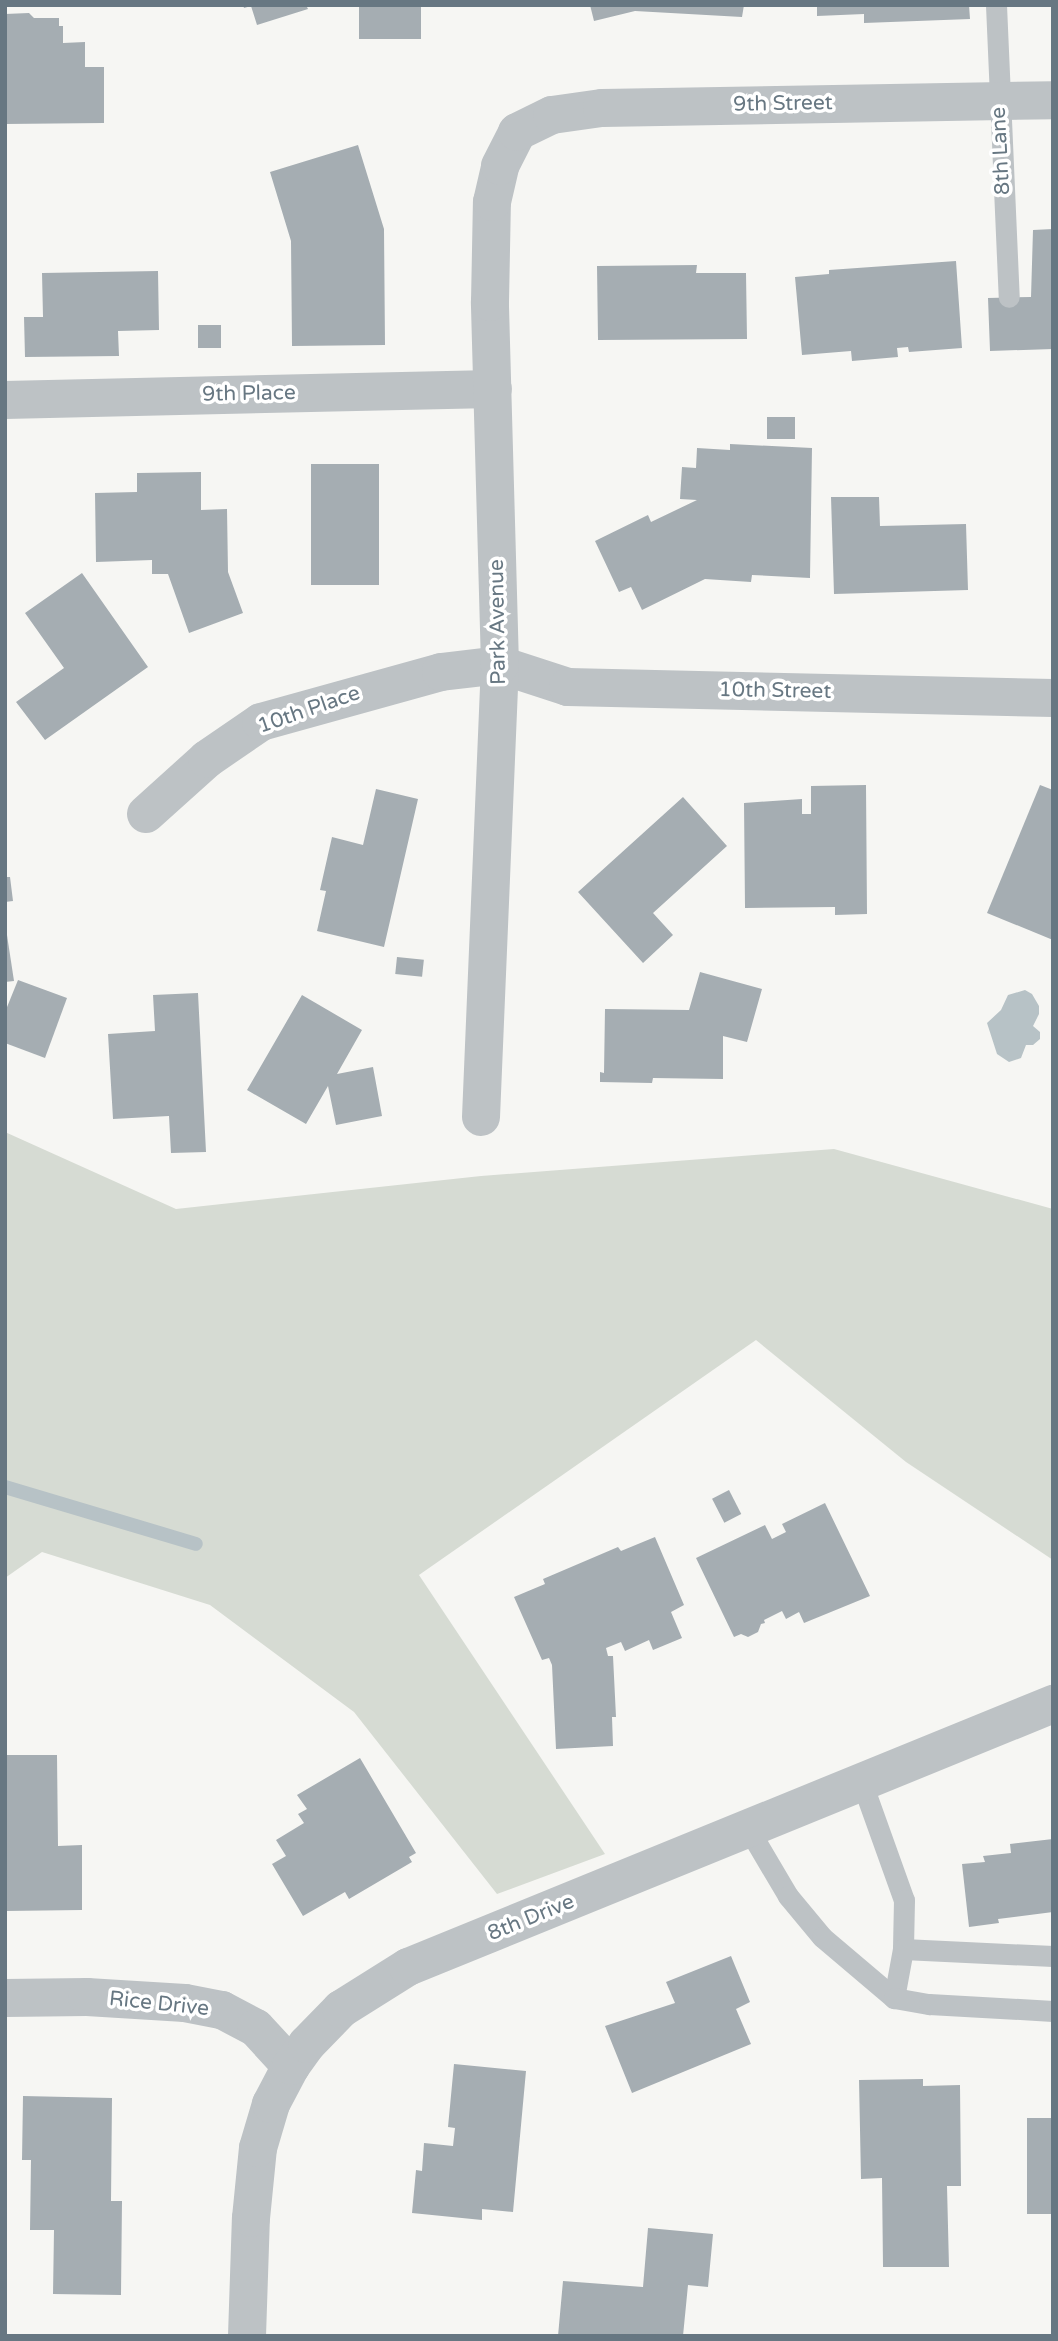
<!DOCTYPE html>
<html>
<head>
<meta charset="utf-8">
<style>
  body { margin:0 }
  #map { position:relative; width:1058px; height:2341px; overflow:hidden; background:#f6f6f3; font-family:"Varela Round",sans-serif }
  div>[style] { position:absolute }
  .green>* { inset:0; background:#d6dbd3 }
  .water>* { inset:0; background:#b7c2c6 }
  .stream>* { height:14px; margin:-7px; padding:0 7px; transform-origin:7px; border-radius:7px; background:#b7c2c6 }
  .building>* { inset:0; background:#a5adb2; transform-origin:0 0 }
  .service>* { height:21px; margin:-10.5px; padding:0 10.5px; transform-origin:10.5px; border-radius:10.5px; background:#bdc2c5 }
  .minor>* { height:38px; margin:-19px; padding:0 19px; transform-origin:19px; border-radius:19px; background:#bdc2c5 }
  span { translate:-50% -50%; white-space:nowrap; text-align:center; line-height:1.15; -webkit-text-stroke:7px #fff; paint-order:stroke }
  .street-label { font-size:21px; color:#677782 }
  .frame { position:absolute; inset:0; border:7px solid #677782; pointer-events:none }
</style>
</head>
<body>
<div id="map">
  <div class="green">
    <i style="clip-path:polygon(5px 1132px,176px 1209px,481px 1176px,834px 1149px,1053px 1209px,1053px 1560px,906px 1462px,756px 1340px,419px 1575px,605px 1854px,497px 1894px,354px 1712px,210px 1605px,42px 1552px,5px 1578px)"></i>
  </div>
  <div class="water">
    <i style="clip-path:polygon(1025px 990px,1032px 994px,1039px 1006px,1039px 1014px,1033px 1026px,1040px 1032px,1040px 1039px,1033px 1045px,1026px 1045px,1021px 1058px,1009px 1062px,997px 1054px,987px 1023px,1001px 1010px,1008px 995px)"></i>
  </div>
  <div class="stream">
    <i style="left:5px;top:1487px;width:199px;rotate:16.6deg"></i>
  </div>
  <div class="building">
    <i style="clip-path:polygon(243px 5px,306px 5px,308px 9px,257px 25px,251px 6px,244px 8px)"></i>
    <i style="left:359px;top:5px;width:62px;height:34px"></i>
    <i style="clip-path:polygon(590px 5px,744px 5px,742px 17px,635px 11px,594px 21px)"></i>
    <i style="clip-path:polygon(817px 5px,969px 5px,970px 19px,864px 23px,864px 14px,817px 16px)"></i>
    <i style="clip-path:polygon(29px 13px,34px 18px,59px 18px,59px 26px,63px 26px,63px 43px,85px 42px,85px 67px,104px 67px,104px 123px,5px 124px,5px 14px)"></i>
    <i style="clip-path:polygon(358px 145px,384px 229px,385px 345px,292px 346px,291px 241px,270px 172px)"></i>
    <i style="clip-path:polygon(1053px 229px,1053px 349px,990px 351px,988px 298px,1031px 297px,1033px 230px)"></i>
    <i style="clip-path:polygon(956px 261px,962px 348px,909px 352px,908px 347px,897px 348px,898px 357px,852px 361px,851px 351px,802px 355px,795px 277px,829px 274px,829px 270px)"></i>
    <i style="clip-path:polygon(697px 265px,696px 273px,746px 273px,747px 339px,598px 340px,597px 266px)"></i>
    <i style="clip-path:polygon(158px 271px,159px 330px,118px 331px,119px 356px,25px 357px,24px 317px,43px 317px,42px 273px)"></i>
    <i style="left:198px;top:325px;width:23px;height:23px"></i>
    <i style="left:767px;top:417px;width:28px;height:22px"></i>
    <i style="clip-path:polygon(730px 444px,812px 448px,810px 578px,752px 575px,751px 582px,705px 579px,642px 610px,631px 587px,619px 592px,595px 541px,648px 515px,651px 522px,697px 500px,680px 499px,682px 467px,696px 468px,697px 448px,730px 450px)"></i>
    <i style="left:311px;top:464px;width:68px;height:121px"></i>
    <i style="clip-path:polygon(201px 472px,201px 510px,227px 509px,228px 572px,243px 613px,189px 633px,168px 574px,152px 574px,152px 560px,96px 562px,95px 493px,137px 492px,137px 473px)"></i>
    <i style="clip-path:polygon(831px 497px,879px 497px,880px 526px,966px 524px,968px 590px,834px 594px)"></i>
    <i style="clip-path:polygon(82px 573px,148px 667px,45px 740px,16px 702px,64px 668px,25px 613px)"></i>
    <i style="clip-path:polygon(866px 785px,867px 914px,835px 915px,835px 907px,745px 908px,744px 803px,802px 799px,802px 814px,811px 814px,811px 786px)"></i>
    <i style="clip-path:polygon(1040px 785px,1053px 790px,1053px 940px,987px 913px)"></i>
    <i style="clip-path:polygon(376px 789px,418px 799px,384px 947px,317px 931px,326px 891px,320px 890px,332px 837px,363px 845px)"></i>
    <i style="clip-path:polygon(683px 797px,727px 846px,653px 913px,673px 935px,643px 963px,578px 892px)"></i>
    <i style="clip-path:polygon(5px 877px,10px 877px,13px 901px,5px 902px)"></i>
    <i style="clip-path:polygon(5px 922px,14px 981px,5px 982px)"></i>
    <i style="left:397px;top:957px;width:27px;height:17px;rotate:6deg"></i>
    <i style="clip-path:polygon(700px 972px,762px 989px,747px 1042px,723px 1036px,723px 1079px,653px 1078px,652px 1083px,600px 1082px,600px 1072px,604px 1073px,605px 1009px,689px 1010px)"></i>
    <i style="clip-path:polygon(18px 980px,67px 998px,45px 1058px,5px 1043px,5px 1012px)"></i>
    <i style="clip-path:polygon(198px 993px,206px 1152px,171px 1153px,169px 1116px,113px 1119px,108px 1034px,155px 1031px,153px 995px)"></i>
    <i style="clip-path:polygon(302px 995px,362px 1030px,337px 1074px,373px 1067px,382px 1116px,336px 1125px,328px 1086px,306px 1124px,247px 1090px)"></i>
    <i style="left:729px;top:1490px;width:27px;height:19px;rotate:63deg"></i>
    <i style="clip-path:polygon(825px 1503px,870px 1596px,804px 1623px,799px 1612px,786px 1619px,782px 1611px,764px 1620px,765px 1623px,761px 1624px,758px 1632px,748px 1637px,741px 1634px,734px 1637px,696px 1558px,765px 1525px,772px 1539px,786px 1532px,782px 1524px)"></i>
    <i style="clip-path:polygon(655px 1537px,684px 1605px,671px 1612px,682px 1638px,653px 1650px,649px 1640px,625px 1651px,621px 1642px,606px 1648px,608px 1656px,613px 1656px,616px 1717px,612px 1717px,613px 1746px,556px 1749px,552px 1665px,549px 1658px,542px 1660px,514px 1597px,545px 1584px,543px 1579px,618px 1547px,621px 1551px)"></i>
    <i style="clip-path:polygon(5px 1755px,57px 1755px,58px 1846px,82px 1845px,82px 1910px,5px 1911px)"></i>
    <i style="clip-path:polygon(360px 1758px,416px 1853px,409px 1857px,412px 1862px,349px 1899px,345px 1892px,303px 1916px,272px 1864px,286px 1856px,276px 1840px,304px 1823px,298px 1814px,307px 1809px,297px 1795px)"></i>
    <i style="clip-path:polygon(1053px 1839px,1053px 1912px,998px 1919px,999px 1923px,969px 1927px,962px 1864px,985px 1862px,983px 1856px,1011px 1853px,1010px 1844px)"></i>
    <i style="clip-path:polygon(731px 1956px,750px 2002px,736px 2009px,751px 2044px,632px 2093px,605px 2026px,675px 2003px,666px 1982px)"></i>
    <i style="clip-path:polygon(454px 2064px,526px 2071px,513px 2212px,482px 2209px,482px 2220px,412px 2213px,416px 2170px,422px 2171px,424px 2143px,453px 2146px,455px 2128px,448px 2127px)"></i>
    <i style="clip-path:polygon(923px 2079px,923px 2086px,960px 2085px,961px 2186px,947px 2186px,949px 2267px,883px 2267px,882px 2178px,861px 2179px,859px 2080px)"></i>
    <i style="clip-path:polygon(23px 2096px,112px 2098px,111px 2201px,122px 2201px,121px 2295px,53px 2294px,54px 2230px,30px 2230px,31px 2160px,22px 2160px)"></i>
    <i style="left:1053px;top:2118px;width:96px;height:26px;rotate:90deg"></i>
    <i style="clip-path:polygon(648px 2228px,713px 2234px,708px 2287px,688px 2285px,683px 2336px,558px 2336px,563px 2281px,643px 2287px)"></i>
  </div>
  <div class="service">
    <i style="left:996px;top:5px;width:292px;rotate:87.5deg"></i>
    <i style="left:862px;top:1783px;width:124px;rotate:70.3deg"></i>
    <i style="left:904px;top:1900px;width:49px;rotate:91.2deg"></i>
    <i style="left:903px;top:1949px;width:50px;rotate:100.4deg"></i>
    <i style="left:749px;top:1830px;width:77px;rotate:59.4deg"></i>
    <i style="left:788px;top:1896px;width:53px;rotate:50.3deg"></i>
    <i style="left:822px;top:1937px;width:94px;rotate:40.3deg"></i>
    <i style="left:894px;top:1998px;width:36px;rotate:10deg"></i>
    <i style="left:929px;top:2004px;width:124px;rotate:3.2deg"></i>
    <i style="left:903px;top:1949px;width:150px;rotate:2.7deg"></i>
  </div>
  <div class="minor">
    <i style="left:5px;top:400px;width:488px;rotate:-1.3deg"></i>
    <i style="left:146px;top:814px;width:82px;rotate:-42deg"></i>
    <i style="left:207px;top:759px;width:65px;rotate:-34.4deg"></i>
    <i style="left:261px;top:722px;width:187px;rotate:-15.5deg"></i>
    <i style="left:441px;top:672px;width:59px;rotate:-6.8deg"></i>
    <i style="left:500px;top:665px;width:71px;rotate:17.9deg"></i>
    <i style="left:568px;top:687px;width:485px;rotate:1.3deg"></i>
    <i style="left:481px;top:1117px;width:452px;rotate:-87.6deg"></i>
    <i style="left:500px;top:665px;width:363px;rotate:-91.6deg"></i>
    <i style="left:490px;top:302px;width:100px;rotate:-88.9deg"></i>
    <i style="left:492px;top:202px;width:37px;rotate:-77deg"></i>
    <i style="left:500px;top:166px;width:38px;rotate:-63deg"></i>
    <i style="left:517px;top:132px;width:39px;rotate:-26deg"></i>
    <i style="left:552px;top:115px;width:50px;rotate:-8deg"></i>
    <i style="left:602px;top:108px;width:451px;rotate:-1deg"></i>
    <i style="left:5px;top:1998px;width:82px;rotate:-0.7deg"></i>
    <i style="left:87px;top:1997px;width:98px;rotate:3.5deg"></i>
    <i style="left:185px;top:2003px;width:38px;rotate:11deg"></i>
    <i style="left:222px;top:2010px;width:38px;rotate:28deg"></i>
    <i style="left:256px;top:2028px;width:52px;rotate:47.4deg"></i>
    <i style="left:247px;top:2336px;width:118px;rotate:-88.1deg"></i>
    <i style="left:251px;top:2218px;width:70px;rotate:-84.3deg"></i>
    <i style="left:258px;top:2148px;width:46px;rotate:-73.5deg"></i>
    <i style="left:271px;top:2104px;width:43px;rotate:-62.2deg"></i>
    <i style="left:291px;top:2066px;width:27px;rotate:-54deg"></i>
    <i style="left:307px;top:2044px;width:49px;rotate:-45.8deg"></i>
    <i style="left:341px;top:2009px;width:79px;rotate:-32.1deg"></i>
    <i style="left:408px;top:1967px;width:697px;rotate:-22.18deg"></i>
  </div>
  <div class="street-label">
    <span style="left:783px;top:104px;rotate:-1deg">9th Street</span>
    <span style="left:1001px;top:151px;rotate:-93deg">8th Lane</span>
    <span style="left:249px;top:394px;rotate:-1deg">9th Place</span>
    <span style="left:498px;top:622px;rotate:-91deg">Park Avenue</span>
    <span style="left:775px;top:691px;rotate:1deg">10th Street</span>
    <span style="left:309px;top:710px;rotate:-19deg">10th Place</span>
    <span style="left:531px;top:1918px;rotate:-22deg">8th Drive</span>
    <span style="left:159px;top:2004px;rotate:6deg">Rice Drive</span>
  </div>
  <div class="frame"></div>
</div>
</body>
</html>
